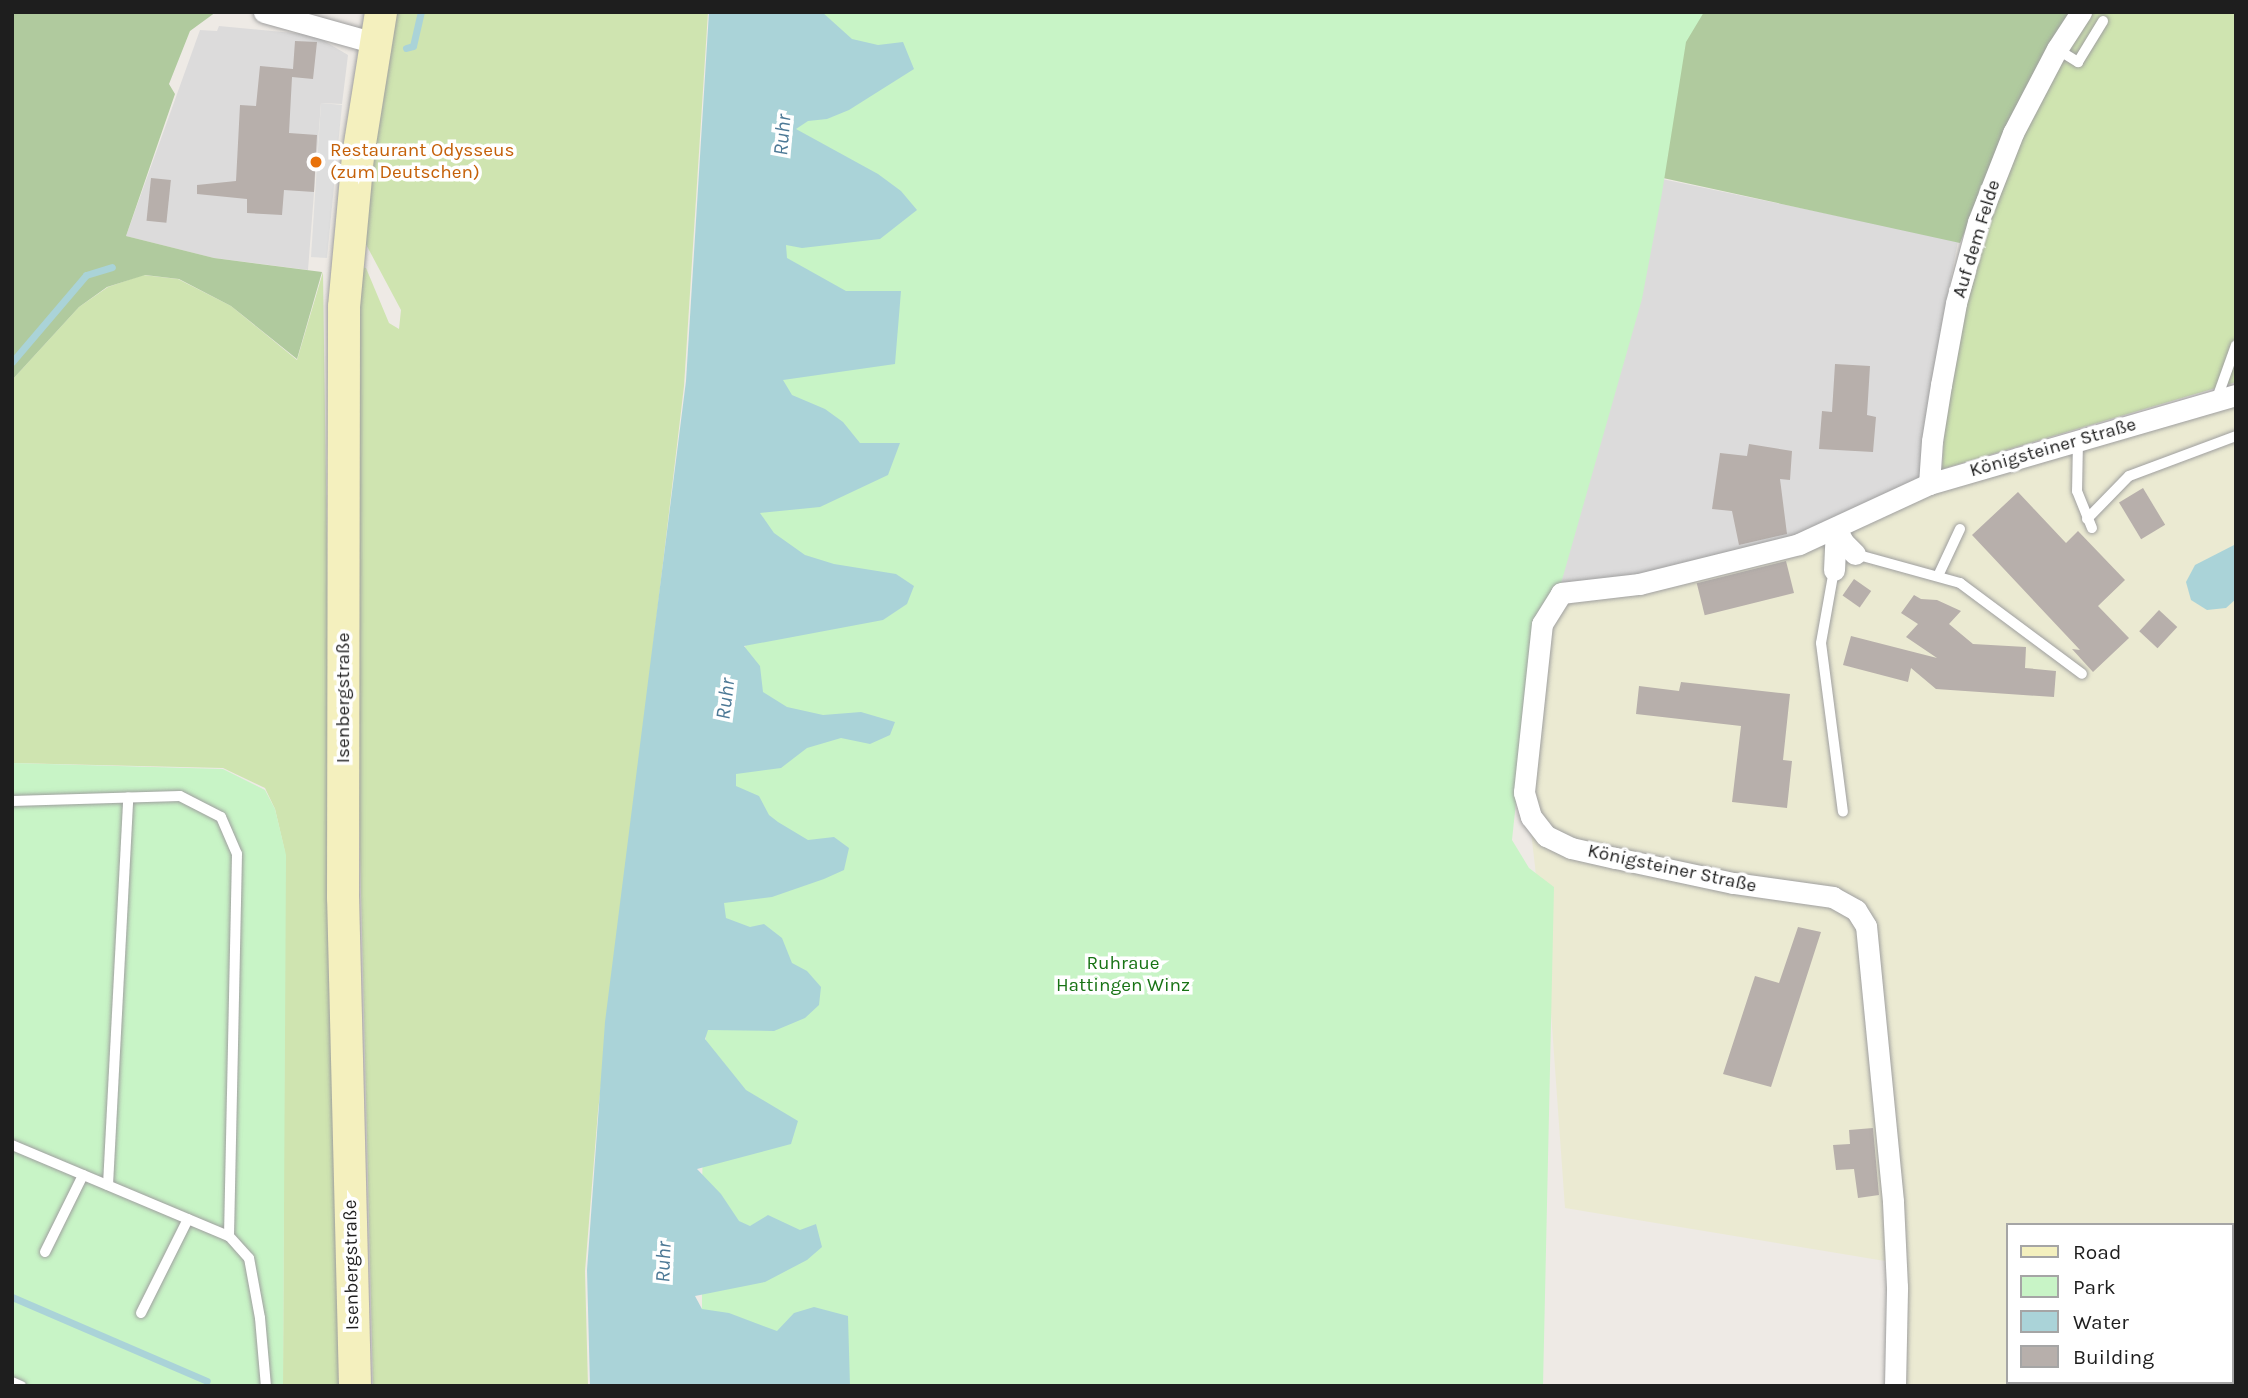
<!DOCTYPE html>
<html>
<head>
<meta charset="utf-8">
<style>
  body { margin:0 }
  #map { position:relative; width:2248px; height:1398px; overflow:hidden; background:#eeeae5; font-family:Karla,sans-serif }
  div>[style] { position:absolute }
  .residential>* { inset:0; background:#dcdbdb }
  .farmland>* { inset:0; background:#ebead2 }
  .grass>* { inset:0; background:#cfe4b0 }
  .forest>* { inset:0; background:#b0ca9e }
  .park>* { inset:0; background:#c8f4c6 }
  .parking>* { inset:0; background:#dedede }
  .water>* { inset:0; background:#aad3d8 }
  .stream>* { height:7px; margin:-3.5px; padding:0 3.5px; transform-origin:3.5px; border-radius:3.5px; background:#aad3d8 }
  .building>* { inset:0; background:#b7afab; transform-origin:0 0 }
  .roads { filter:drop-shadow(0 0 2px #9f9f9f) drop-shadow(0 0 2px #9f9f9f) }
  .service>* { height:10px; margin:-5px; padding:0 5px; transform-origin:5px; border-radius:5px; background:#fff }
  .minor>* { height:21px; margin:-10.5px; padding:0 10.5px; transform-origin:10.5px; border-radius:10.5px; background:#fff }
  .secondary>* { height:32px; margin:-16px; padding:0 16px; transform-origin:16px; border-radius:16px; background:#f4f0be }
  .dots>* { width:19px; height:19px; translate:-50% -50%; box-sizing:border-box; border:4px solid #fff; border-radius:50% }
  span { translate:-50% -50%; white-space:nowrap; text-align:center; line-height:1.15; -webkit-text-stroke:7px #fff; paint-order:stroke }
  .food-label { font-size:19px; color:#c56008 }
  .left { translate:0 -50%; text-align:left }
  .street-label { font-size:19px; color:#1e1e1e }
  .park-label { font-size:19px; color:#187315 }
  .water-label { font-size:21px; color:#4c7996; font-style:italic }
  .frame { position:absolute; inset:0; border:14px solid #1e1e1e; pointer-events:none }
  .legend { position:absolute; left:2006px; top:1223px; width:228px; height:161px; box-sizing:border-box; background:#fff; border:2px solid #a5a5a5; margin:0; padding:9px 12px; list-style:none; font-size:21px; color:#1e1e1e }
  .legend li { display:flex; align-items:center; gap:14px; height:35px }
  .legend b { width:35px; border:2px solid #a5a5a5 }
</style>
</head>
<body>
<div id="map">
  <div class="residential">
    <i style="clip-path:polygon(219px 26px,314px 35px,348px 55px,342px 104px,321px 103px,308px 270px,214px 258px,126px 236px,200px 30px,217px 31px)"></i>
    <i style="clip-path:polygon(1662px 179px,1958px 241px,1940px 334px,1930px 481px,1836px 528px,1639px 583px,1544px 584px)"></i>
  </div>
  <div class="farmland">
    <i style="clip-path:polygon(evenodd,2236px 403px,2236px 1386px,1901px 1386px,1903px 1264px,1565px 1208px,1550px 998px,1525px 779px,1546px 635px,1560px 600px,1799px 545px,1932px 484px,2236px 403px,2008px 1225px,2232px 1225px,2232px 1382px,2008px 1382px,2008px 1225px)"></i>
  </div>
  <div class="grass">
    <i style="clip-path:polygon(393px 12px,708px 12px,684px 386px,598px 1111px,585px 1271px,588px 1386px,373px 1386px,358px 769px,359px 354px,360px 267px,366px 268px,389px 323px,399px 329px,401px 310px,361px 235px)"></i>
    <i style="clip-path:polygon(2090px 12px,2236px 12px,2236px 382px,1942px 469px,1947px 385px,1984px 218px,2023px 131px,2069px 41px)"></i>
    <i style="clip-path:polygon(323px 272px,339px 1386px,283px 1386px,285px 852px,275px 809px,265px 788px,223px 768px,12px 763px,12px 380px,79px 307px,108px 287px,143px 275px,178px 279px,231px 306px,297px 360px)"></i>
  </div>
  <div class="forest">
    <i style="clip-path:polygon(12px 12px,216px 12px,190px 31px,169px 84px,175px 94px,126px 236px,214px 258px,322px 272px,297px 359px,231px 306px,179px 279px,145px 275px,107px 287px,79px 307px,12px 380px)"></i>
    <i style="clip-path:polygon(1699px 12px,2075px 12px,2005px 135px,1960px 243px,1663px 178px,1685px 32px)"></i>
  </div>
  <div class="park">
    <i style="clip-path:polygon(793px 12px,1704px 12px,1686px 42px,1662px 193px,1642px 299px,1560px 587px,1519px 774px,1512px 840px,1529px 868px,1554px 887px,1543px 1386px,702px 1386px,702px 1186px,707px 980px,727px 837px,784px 243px)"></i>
    <i style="clip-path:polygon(12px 763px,223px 769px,265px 790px,275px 809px,286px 855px,283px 1386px,12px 1386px)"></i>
  </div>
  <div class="parking">
    <i style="clip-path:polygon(321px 103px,342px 105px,327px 258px,311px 257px)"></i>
  </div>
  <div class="water">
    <i style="clip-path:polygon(709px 12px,822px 12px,852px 39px,878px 45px,903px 42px,914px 69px,849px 110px,827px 119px,808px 121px,796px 129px,878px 174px,901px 191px,917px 210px,880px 239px,802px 248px,786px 245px,787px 258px,846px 291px,901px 291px,895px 364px,783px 380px,792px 395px,825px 409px,843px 422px,860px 443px,900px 443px,888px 475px,820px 507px,760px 513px,774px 533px,805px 555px,834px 564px,896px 574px,914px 586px,907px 604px,883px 620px,744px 646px,760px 666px,763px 692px,787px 707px,823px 715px,861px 712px,895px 722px,890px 735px,870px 744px,841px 738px,807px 748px,781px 768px,736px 774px,736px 786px,759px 796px,769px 815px,778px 822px,808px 840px,834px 837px,849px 848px,844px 870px,824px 879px,772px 897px,724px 903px,726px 918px,750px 927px,764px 924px,782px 938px,792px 963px,807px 971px,821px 987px,819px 1005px,805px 1018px,774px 1031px,708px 1030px,705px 1039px,746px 1090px,798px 1121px,791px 1144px,697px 1169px,721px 1194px,739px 1221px,750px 1226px,768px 1215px,800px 1230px,816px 1224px,822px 1247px,807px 1260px,765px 1282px,695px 1296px,702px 1309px,729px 1313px,777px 1331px,794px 1313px,814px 1307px,848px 1316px,850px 1386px,590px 1386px,587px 1270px,605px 1022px,686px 381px)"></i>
    <i style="clip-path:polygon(2236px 544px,2236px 599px,2226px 608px,2207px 610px,2191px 600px,2186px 582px,2195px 565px)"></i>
  </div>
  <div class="stream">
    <i style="left:406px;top:48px;width:7px;rotate:-16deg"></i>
    <i style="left:413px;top:46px;width:35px;rotate:-77deg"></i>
    <i style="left:12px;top:362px;width:114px;rotate:-49.6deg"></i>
    <i style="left:86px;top:275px;width:27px;rotate:-17deg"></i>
    <i style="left:12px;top:1297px;width:212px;rotate:23.3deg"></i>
  </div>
  <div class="building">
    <i style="clip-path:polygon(295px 41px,317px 42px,313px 79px,292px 77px,289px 133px,317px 135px,314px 192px,284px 190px,282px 215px,247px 213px,247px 199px,197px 194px,197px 185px,236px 181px,240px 105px,256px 106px,260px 66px,293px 69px)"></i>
    <i style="left:151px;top:178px;width:20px;height:43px;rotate:6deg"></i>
    <i style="clip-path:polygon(1835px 364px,1870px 366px,1867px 415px,1876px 417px,1873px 452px,1819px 449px,1822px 411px,1832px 412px)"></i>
    <i style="clip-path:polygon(1749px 444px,1792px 451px,1790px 480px,1780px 479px,1787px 534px,1739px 545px,1732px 511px,1712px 509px,1720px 453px,1747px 456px)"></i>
    <i style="left:2143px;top:488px;width:43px;height:28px;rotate:59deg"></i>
    <i style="clip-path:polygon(2018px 492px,2066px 543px,2078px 531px,2125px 580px,2098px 606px,2129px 638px,2093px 672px,2072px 649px,2080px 650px,1972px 535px)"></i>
    <i style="left:1786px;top:561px;width:33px;height:92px;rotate:76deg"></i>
    <i style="left:1854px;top:579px;width:21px;height:20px;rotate:35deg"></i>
    <i style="clip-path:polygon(1914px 595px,1921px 599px,1937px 600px,1961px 611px,1949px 624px,1973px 644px,2026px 647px,2025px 668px,2056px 671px,2054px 697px,1936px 689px,1911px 668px,1908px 682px,1843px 665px,1851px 636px,1937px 658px,1906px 637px,1918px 624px,1901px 613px)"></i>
    <i style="left:2159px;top:610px;width:25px;height:29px;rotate:43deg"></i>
    <i style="clip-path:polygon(1681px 682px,1790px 694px,1783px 760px,1792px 761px,1787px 808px,1732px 802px,1741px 726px,1636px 714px,1639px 686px,1679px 691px)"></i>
    <i style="clip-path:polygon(1798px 927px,1821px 932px,1771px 1087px,1723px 1074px,1755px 976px,1779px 983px)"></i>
    <i style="clip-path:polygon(1873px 1128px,1879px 1195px,1858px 1198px,1854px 1169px,1836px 1170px,1833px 1145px,1850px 1144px,1849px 1130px)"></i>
  </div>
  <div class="roads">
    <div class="service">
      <i style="left:2057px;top:49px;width:25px;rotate:32deg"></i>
      <i style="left:2078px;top:62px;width:48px;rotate:-58.6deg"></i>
      <i style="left:2216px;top:401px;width:59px;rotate:-70.3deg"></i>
      <i style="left:2078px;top:441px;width:50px;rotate:91.1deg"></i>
      <i style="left:2077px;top:491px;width:40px;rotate:68deg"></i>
      <i style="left:2087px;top:519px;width:60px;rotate:-45.7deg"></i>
      <i style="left:2129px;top:476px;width:114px;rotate:-20.5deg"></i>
      <i style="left:1855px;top:554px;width:109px;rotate:15.4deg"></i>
      <i style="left:1960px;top:583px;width:152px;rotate:36.7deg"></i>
      <i style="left:1834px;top:570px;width:74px;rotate:100.1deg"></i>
      <i style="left:1821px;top:643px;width:170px;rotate:82.6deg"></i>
      <i style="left:1938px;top:576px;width:52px;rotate:-64.9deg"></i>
      <i style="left:12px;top:801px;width:168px;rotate:-1.7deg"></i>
      <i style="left:180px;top:796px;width:46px;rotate:27.1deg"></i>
      <i style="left:221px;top:817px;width:40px;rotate:66.6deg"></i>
      <i style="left:237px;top:854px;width:382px;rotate:91.2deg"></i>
      <i style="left:12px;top:1145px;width:235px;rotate:22.8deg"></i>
      <i style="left:229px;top:1236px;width:30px;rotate:48deg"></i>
      <i style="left:249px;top:1258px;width:61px;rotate:79.6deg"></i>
      <i style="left:260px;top:1318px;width:68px;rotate:85deg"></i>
      <i style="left:108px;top:1185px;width:388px;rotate:-87deg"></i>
      <i style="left:45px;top:1252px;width:86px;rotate:-63.7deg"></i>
      <i style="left:141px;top:1313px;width:105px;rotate:-63.4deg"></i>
      <i style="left:12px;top:1382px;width:10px;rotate:24deg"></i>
    </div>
    <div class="minor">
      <i style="left:264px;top:12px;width:115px;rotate:15.6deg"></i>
      <i style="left:1929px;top:484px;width:43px;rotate:-86deg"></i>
      <i style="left:1932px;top:441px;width:57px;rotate:-80.9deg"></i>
      <i style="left:1941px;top:385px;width:83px;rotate:-79.6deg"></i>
      <i style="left:1956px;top:303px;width:84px;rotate:-74.8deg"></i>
      <i style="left:1978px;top:222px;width:96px;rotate:-68.5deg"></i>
      <i style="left:2013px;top:133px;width:95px;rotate:-62.4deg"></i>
      <i style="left:2057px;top:49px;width:44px;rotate:-57deg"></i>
      <i style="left:1834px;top:570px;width:42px;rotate:-87.3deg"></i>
      <i style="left:1836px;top:528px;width:16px;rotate:63deg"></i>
      <i style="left:1843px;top:542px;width:17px;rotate:45deg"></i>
      <i style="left:1895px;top:1386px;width:99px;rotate:-88.8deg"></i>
      <i style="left:1897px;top:1287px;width:86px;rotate:-92.7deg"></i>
      <i style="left:1893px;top:1201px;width:276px;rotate:-95.6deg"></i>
      <i style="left:1866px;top:926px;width:19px;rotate:-122deg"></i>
      <i style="left:1856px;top:910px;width:26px;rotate:-151deg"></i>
      <i style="left:1833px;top:897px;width:101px;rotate:-172deg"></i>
      <i style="left:1733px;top:883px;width:121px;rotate:-168deg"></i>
      <i style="left:1615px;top:858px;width:45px;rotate:-167.2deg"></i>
      <i style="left:1571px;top:848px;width:28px;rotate:-154deg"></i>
      <i style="left:1546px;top:836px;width:24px;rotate:-128deg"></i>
      <i style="left:1531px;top:817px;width:26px;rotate:-106deg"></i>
      <i style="left:1524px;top:792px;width:169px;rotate:-83.9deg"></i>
      <i style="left:1542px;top:624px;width:36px;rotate:-58deg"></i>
      <i style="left:1561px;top:593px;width:79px;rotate:-6.6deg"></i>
      <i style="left:1639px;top:584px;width:165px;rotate:-14deg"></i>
      <i style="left:1799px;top:544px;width:143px;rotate:-24.8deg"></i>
      <i style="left:1929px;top:484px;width:320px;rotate:-16.2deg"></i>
    </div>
    <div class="secondary">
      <i style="left:355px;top:1386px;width:488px;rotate:-91.4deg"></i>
      <i style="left:343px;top:898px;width:591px;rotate:-89.9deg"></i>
      <i style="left:344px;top:307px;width:152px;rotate:-84.7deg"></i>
      <i style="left:358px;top:156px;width:146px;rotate:-80.9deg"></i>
    </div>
  </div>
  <div class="dots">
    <i style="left:316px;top:162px;background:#e8710a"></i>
  </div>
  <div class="food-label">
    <span class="left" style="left:330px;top:162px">Restaurant Odysseus<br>(zum Deutschen)</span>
  </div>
  <div class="street-label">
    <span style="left:1977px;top:239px;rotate:-73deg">Auf dem Felde</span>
    <span style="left:2053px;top:448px;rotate:-16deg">Königsteiner Straße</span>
    <span style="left:344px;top:698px;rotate:-90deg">Isenbergstraße</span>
    <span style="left:1672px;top:869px;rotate:12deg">Königsteiner Straße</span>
    <span style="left:352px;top:1265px;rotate:-91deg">Isenbergstraße</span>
  </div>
  <div class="park-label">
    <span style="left:1123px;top:975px">Ruhraue<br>Hattingen Winz</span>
  </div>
  <div class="water-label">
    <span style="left:782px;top:135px;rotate:-85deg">Ruhr</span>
    <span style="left:725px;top:699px;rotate:-83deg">Ruhr</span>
    <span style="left:663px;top:1262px;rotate:-88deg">Ruhr</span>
  </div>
  <div class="frame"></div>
  <ul class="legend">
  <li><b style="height:9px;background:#f4f0be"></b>Road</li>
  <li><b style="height:19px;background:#c8f4c6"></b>Park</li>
  <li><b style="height:19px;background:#aad3d8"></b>Water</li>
  <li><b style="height:19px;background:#b7afab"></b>Building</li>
  </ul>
</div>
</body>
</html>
